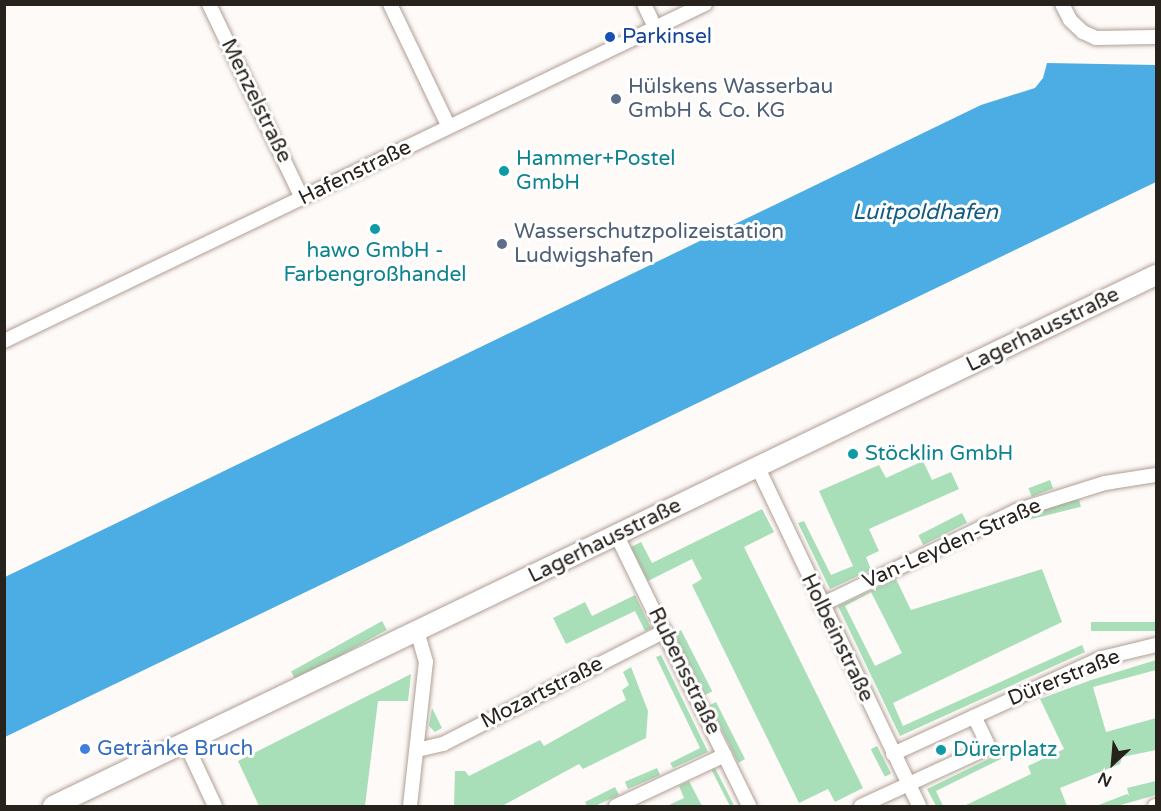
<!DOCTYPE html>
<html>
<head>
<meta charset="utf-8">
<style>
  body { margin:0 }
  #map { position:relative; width:1161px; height:811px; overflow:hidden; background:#fefaf8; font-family:"Varela Round",sans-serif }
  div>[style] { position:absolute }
  .green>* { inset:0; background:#a9dfb8; transform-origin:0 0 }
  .water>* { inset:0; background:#4cade4 }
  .roads { filter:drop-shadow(0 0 2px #af9f94) drop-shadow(0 0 2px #af9f94) }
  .street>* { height:14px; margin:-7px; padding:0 7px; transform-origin:7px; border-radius:7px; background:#fff }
  .secondary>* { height:20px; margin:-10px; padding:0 10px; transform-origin:10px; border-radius:10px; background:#fff }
  .dots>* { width:16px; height:16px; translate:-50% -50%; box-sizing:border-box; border:3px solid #fff; border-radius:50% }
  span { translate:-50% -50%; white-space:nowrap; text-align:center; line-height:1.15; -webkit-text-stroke:6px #fff; paint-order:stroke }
  .transit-label { font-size:21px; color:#164399 }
  .left { translate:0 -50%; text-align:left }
  .service-label { font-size:21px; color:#4e5e75 }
  .street-label { font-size:21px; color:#28221d }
  .culture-label { font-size:21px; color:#0d838f }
  .shop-label { font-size:21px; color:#366cbe }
  .water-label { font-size:22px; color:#135c81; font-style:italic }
  .frame { position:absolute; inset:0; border:6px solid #28221d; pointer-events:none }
  .north { position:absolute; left:1083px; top:733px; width:60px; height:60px; -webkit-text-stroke:4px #fff; paint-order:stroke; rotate:206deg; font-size:16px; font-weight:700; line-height:24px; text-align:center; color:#28221d }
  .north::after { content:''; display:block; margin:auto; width:21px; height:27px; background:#28221d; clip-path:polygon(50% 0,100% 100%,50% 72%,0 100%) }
</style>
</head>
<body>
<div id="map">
  <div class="green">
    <i style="clip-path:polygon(923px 461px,932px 480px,951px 472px,959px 489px,869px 529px,879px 551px,866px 557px,871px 570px,830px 589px,798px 523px,804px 521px,831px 575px,853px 566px,819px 491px,879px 465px,886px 478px)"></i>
    <i style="left:1050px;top:480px;width:9px;height:23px;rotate:69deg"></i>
    <i style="left:1079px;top:499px;width:8px;height:63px;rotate:76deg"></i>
    <i style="clip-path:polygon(762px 509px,774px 532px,744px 547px,863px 788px,835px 802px,828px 789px,799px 803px,692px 585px,702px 579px,692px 559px,648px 581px,631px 547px,641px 542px,652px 563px)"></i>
    <i style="left:962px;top:513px;width:11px;height:49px;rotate:63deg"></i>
    <i style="clip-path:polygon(evenodd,1042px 569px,1062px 622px,893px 703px,903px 726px,1082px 645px,1085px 652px,900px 736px,838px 606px,896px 579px,911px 610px,1042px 569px,871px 592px,902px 653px,875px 666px,845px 606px,871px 592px)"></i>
    <i style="clip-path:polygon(635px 595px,651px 628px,645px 631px,635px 611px,566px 644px,553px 618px,585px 602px,592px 616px)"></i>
    <i style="left:382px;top:621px;width:10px;height:104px;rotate:61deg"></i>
    <i style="left:1156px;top:622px;width:9px;height:65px;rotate:90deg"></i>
    <i style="left:681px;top:630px;width:69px;height:8px;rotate:63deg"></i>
    <i style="clip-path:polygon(661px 655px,708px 752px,673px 768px,670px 763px,700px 748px,656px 657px)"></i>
    <i style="clip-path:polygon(1156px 660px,1156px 670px,1093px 687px,1106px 732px,1156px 718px,1156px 750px,1122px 757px,1120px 764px,1060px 788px,1067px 806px,964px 806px,1031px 774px,1028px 766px,1064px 749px,1040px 699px,1091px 680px)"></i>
    <i style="clip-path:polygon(631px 667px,648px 711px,646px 738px,583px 769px,579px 764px,502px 806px,454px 806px,455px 771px,465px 771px,469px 776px,540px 740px,544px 746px,626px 700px,622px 690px,629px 685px,623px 672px)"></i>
    <i style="clip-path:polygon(411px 674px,408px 701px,378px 701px,365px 806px,259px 806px,238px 761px)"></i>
    <i style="clip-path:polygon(716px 702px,745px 759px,738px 763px,710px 705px)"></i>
    <i style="clip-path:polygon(432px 708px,442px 728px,435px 732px,429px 726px)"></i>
    <i style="left:877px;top:746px;width:31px;height:7px;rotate:63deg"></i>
    <i style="clip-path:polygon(1007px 750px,1009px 755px,936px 791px,943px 806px,936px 806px,927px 789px)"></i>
    <i style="left:657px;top:768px;width:8px;height:35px;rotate:67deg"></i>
    <i style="left:715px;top:768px;width:42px;height:4px;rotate:63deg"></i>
    <i style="clip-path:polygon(689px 781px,702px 806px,667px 806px,684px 798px,679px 786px)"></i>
    <i style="clip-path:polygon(1156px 781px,1156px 795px,1117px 806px,1096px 806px,1127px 794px,1129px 796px,1127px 788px)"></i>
    <i style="clip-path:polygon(615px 787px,619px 795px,595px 806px,587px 806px,585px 802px)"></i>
  </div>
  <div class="water">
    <i style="clip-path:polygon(1047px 63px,1156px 65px,1156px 182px,5px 737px,5px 577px,981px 105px,1035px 88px,1043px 78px)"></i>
  </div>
  <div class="roads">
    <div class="street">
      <i style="left:209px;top:4px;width:215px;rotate:64.4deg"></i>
      <i style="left:390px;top:4px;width:136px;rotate:64.4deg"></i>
      <i style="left:644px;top:4px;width:26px;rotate:65deg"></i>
      <i style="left:1062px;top:4px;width:18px;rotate:63deg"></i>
      <i style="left:1070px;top:20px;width:18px;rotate:43deg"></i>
      <i style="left:1083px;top:32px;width:14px;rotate:25deg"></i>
      <i style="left:1096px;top:38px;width:60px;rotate:-1deg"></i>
      <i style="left:4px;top:341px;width:778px;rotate:-25.68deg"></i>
      <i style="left:758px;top:468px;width:374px;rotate:64.5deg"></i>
      <i style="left:617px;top:536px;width:301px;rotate:63.9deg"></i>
      <i style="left:821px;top:605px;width:216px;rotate:-25.7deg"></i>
      <i style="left:1016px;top:511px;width:93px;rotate:-17.5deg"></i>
      <i style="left:1105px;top:483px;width:52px;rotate:-8.9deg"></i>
      <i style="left:186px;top:744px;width:68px;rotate:64.9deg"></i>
      <i style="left:417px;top:750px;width:27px;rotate:-13deg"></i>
      <i style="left:443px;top:744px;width:249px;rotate:-27deg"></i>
      <i style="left:893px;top:754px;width:230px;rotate:-24.7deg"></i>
      <i style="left:1102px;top:658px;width:56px;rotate:-13.5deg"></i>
      <i style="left:410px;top:806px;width:145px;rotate:-83.7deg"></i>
      <i style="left:426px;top:662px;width:32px;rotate:-106deg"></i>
      <i style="left:616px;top:806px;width:120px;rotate:-25.1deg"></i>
      <i style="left:861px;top:806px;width:141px;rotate:-24.7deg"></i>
      <i style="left:989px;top:747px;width:34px;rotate:-116deg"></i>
      <i style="left:1155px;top:806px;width:1px"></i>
    </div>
    <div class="secondary">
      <i style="left:53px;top:806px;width:1224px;rotate:-25.71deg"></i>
    </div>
  </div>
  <div class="dots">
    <i style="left:610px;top:37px;background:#1a4fb4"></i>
    <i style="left:616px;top:99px;background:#5c6f8a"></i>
    <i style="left:504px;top:171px;background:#0f9aa8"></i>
    <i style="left:375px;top:229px;background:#0f9aa8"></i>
    <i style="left:502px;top:244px;background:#5c6f8a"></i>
    <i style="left:853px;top:454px;background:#0f9aa8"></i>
    <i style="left:85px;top:749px;background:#3f7fe0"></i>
    <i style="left:941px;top:750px;background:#0f9aa8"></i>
  </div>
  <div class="transit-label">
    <span class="left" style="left:622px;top:37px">Parkinsel</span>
  </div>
  <div class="service-label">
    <span class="left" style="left:628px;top:99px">Hülskens Wasserbau<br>GmbH &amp; Co. KG</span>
    <span class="left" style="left:514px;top:244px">Wasserschutzpolizeistation<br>Ludwigshafen</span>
  </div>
  <div class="street-label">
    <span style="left:256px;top:101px;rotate:64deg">Menzelstraße</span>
    <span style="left:355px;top:173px;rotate:-26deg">Hafenstraße</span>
    <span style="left:1043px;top:330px;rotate:-26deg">Lagerhausstraße</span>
    <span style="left:605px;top:541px;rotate:-26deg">Lagerhausstraße</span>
    <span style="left:952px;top:544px;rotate:-24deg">Van-Leyden-Straße</span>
    <span style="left:837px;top:638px;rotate:64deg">Holbeinstraße</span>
    <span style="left:684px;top:671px;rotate:64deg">Rubensstraße</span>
    <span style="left:1064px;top:678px;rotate:-22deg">Dürerstraße</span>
    <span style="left:542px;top:693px;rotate:-27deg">Mozartstraße</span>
  </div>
  <div class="culture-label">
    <span class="left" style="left:516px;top:171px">Hammer+Postel<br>GmbH</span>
    <span style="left:375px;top:263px">hawo GmbH -<br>Farbengroßhandel</span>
    <span class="left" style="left:865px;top:454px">Stöcklin GmbH</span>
    <span class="left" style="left:953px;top:750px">Dürerplatz</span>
  </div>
  <div class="shop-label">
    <span class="left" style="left:97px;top:749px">Getränke Bruch</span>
  </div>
  <div class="water-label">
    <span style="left:925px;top:213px">Luitpoldhafen</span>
  </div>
  <div class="frame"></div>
  <div class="north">N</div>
</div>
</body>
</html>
